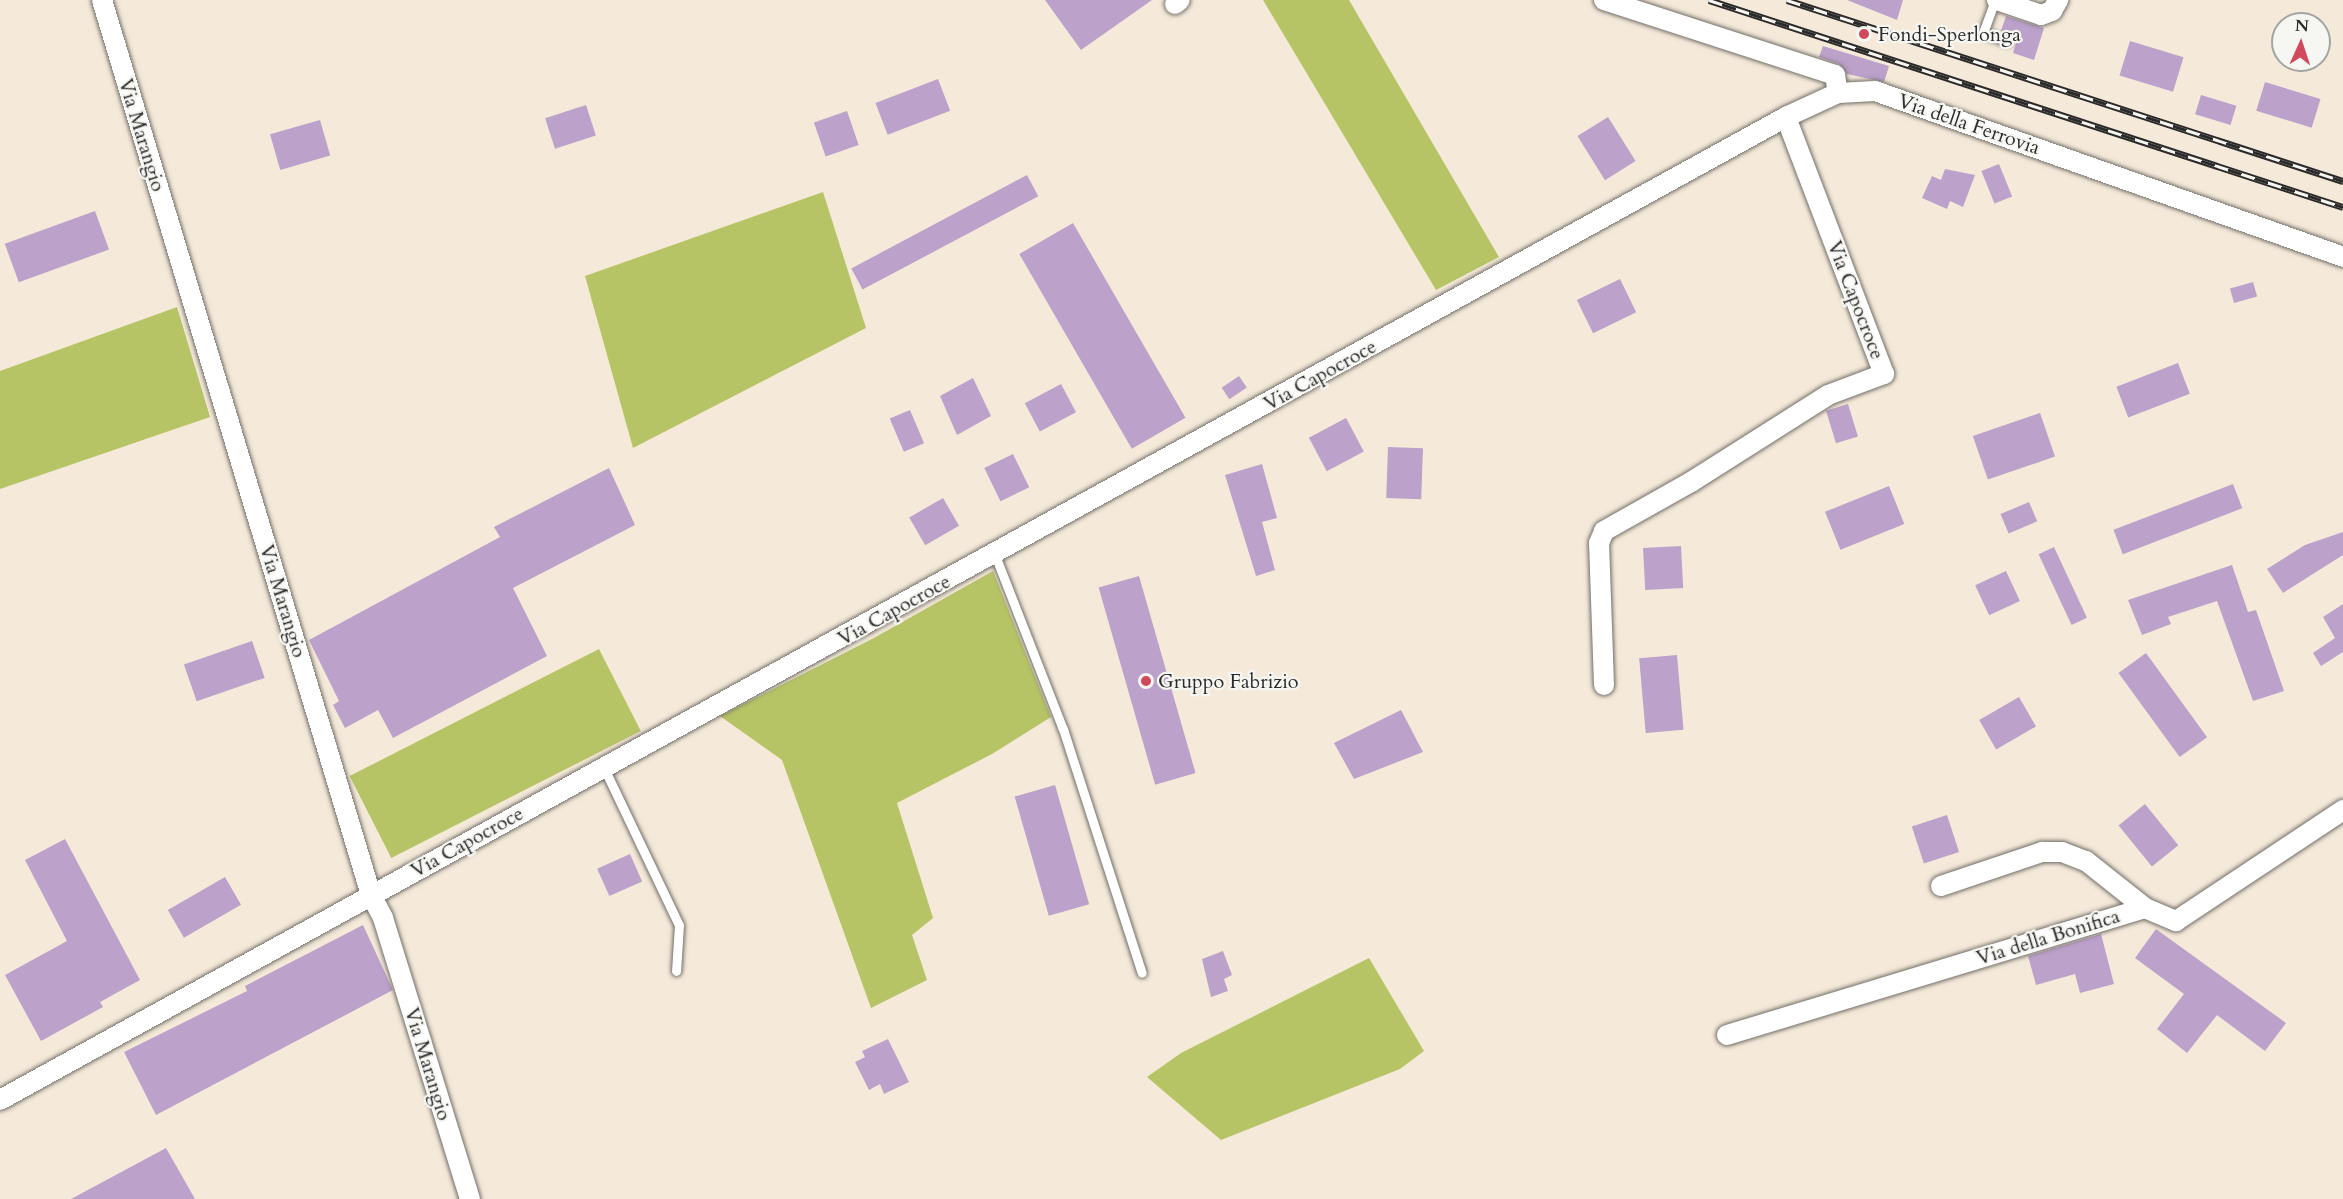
<!DOCTYPE html>
<html>
<head>
<meta charset="utf-8">
<style>
  body { margin:0 }
  #map { position:relative; width:2343px; height:1199px; overflow:hidden; background:#f5eada; font-family:Cardo,serif }
  div>[style] { position:absolute }
  .green>* { inset:0; background:#b7c466; transform-origin:0 0 }
  .building>* { inset:0; background:#bca1cb; transform-origin:0 0 }
  .roads { filter:drop-shadow(0 0 2px #726e68) drop-shadow(0 0 2px #726e68) }
  .lane>* { height:9px; margin:-4.5px; padding:0 4.5px; transform-origin:4.5px; border-radius:4.5px; background:#fff }
  .street>* { height:20px; margin:-10px; padding:0 10px; transform-origin:10px; border-radius:10px; background:#fff }
  .rail>* { height:7px; margin-top:-3.5px; transform-origin:0; background:repeating-linear-gradient(90deg,#f6f6f2 0 14px,#2b2b2b 0 28px); box-sizing:border-box; border-block:2px solid #2b2b2b }
  .dots>* { width:16px; height:16px; translate:-50% -50%; box-sizing:border-box; border:3px solid #f6f6f2; border-radius:50% }
  span { translate:-50% -50%; white-space:nowrap; text-align:center; line-height:1.15; -webkit-text-stroke:4.5px #f6f6f2; paint-order:stroke }
  .poi-label { font-size:20px; color:#2b2b2b }
  .left { translate:0 -50%; text-align:left }
  .street-label { font-size:20px; color:#2b2b2b }
  .north { position:absolute; left:2271px; top:12px; width:60px; height:60px; box-sizing:border-box; background:#f6f6f2; border:2px solid #a5a5a2; border-radius:50%; rotate:3deg; font-size:16px; font-weight:700; line-height:24px; text-align:center; color:#2b2b2b }
  .north::after { content:''; display:block; margin:auto; width:21px; height:27px; background:#d1495b; clip-path:polygon(50% 0,100% 100%,50% 72%,0 100%) }
</style>
</head>
<body>
<div id="map">
  <div class="green">
    <i style="clip-path:polygon(1263px 0,1349px 0,1499px 257px,1436px 290px)"></i>
    <i style="clip-path:polygon(823px 192px,866px 328px,633px 448px,585px 276px)"></i>
    <i style="clip-path:polygon(177px 307px,210px 417px,0 489px,0 371px)"></i>
    <i style="clip-path:polygon(993px 571px,1051px 717px,992px 754px,897px 803px,933px 918px,912px 935px,927px 980px,871px 1008px,782px 760px,720px 716px,872px 639px)"></i>
    <i style="left:599px;top:649px;width:92px;height:280px;rotate:63deg"></i>
    <i style="clip-path:polygon(1369px 958px,1424px 1051px,1400px 1069px,1221px 1140px,1147px 1077px,1181px 1053px)"></i>
  </div>
  <div class="building">
    <i style="clip-path:polygon(1045px 0,1152px 0,1081px 50px)"></i>
    <i style="clip-path:polygon(1847px 0,1903px 0,1897px 20px)"></i>
    <i style="clip-path:polygon(2006px 16px,2044px 28px,2034px 60px,2013px 53px,2018px 36px,2001px 31px)"></i>
    <i style="left:2130px;top:41px;width:56px;height:36px;rotate:17deg"></i>
    <i style="clip-path:polygon(1823px 46px,1889px 66px,1884px 82px,1847px 74px,1839px 64px,1819px 57px)"></i>
    <i style="left:938px;top:79px;width:34px;height:67px;rotate:69deg"></i>
    <i style="left:2265px;top:82px;width:58px;height:30px;rotate:17deg"></i>
    <i style="left:2201px;top:95px;width:37px;height:20px;rotate:17deg"></i>
    <i style="left:586px;top:105px;width:32px;height:43px;rotate:72deg"></i>
    <i style="left:847px;top:111px;width:36px;height:35px;rotate:71deg"></i>
    <i style="left:1608px;top:117px;width:52px;height:36px;rotate:58deg"></i>
    <i style="left:320px;top:120px;width:37px;height:52px;rotate:74deg"></i>
    <i style="left:1999px;top:164px;width:35px;height:19px;rotate:68deg"></i>
    <i style="clip-path:polygon(1945px 169px,1975px 175px,1963px 207px,1950px 201px,1947px 209px,1922px 198px,1932px 176px,1941px 180px)"></i>
    <i style="left:1027px;top:175px;width:24px;height:199px;rotate:62deg"></i>
    <i style="left:95px;top:211px;width:41px;height:96px;rotate:70deg"></i>
    <i style="left:1073px;top:223px;width:225px;height:62px;rotate:60deg"></i>
    <i style="left:1620px;top:279px;width:37px;height:48px;rotate:64deg"></i>
    <i style="left:2253px;top:282px;width:15px;height:24px;rotate:74deg"></i>
    <i style="left:2178px;top:363px;width:33px;height:66px;rotate:69deg"></i>
    <i style="left:1239px;top:376px;width:14px;height:21px;rotate:56deg"></i>
    <i style="clip-path:polygon(973px 378px,991px 416px,957px 435px,940px 396px)"></i>
    <i style="left:1061px;top:384px;width:32px;height:41px;rotate:62deg"></i>
    <i style="left:1848px;top:404px;width:34px;height:23px;rotate:73deg"></i>
    <i style="left:910px;top:410px;width:36px;height:22px;rotate:67deg"></i>
    <i style="left:2040px;top:413px;width:46px;height:71px;rotate:71deg"></i>
    <i style="left:1346px;top:418px;width:38px;height:42px;rotate:62deg"></i>
    <i style="left:1388px;top:447px;width:35px;height:51px;rotate:2deg"></i>
    <i style="left:1013px;top:454px;width:37px;height:32px;rotate:64deg"></i>
    <i style="clip-path:polygon(1262px 464px,1277px 518px,1262px 522px,1275px 570px,1256px 576px,1225px 475px)"></i>
    <i style="clip-path:polygon(609px 468px,635px 525px,513px 588px,547px 656px,393px 738px,378px 710px,345px 728px,333px 705px,339px 701px,309px 640px,500px 537px,494px 527px)"></i>
    <i style="left:2233px;top:484px;width:26px;height:128px;rotate:69deg"></i>
    <i style="left:1889px;top:486px;width:41px;height:69px;rotate:68deg"></i>
    <i style="left:943px;top:498px;width:32px;height:39px;rotate:60deg"></i>
    <i style="left:2029px;top:502px;width:21px;height:31px;rotate:67deg"></i>
    <i style="clip-path:polygon(2343px 532px,2343px 555px,2283px 593px,2267px 569px,2305px 545px)"></i>
    <i style="left:1681px;top:546px;width:42px;height:38px;rotate:87deg"></i>
    <i style="left:2054px;top:547px;width:78px;height:17px;rotate:65deg"></i>
    <i style="clip-path:polygon(2232px 565px,2248px 612px,2256px 610px,2284px 691px,2253px 701px,2217px 601px,2168px 617px,2171px 624px,2142px 635px,2128px 600px)"></i>
    <i style="left:2006px;top:571px;width:33px;height:34px;rotate:65deg"></i>
    <i style="left:1139px;top:576px;width:205px;height:42px;rotate:74deg"></i>
    <i style="clip-path:polygon(2343px 604px,2343px 652px,2321px 666px,2313px 653px,2335px 638px,2323px 617px)"></i>
    <i style="left:252px;top:641px;width:39px;height:72px;rotate:71deg"></i>
    <i style="left:2146px;top:653px;width:104px;height:34px;rotate:54deg"></i>
    <i style="left:1677px;top:655px;width:75px;height:38px;rotate:85deg"></i>
    <i style="left:2019px;top:697px;width:34px;height:46px;rotate:60deg"></i>
    <i style="clip-path:polygon(1401px 710px,1423px 752px,1354px 779px,1334px 743px)"></i>
    <i style="left:1055px;top:785px;width:124px;height:42px;rotate:74deg"></i>
    <i style="left:2145px;top:804px;width:53px;height:34px;rotate:51deg"></i>
    <i style="left:1947px;top:815px;width:39px;height:37px;rotate:72deg"></i>
    <i style="clip-path:polygon(65px 839px,140px 980px,100px 1002px,103px 1007px,41px 1041px,5px 975px,67px 941px,25px 860px)"></i>
    <i style="left:630px;top:854px;width:30px;height:36px;rotate:66deg"></i>
    <i style="left:225px;top:877px;width:32px;height:66px;rotate:60deg"></i>
    <i style="clip-path:polygon(363px 925px,393px 990px,156px 1115px,124px 1052px,247px 991px,245px 986px)"></i>
    <i style="clip-path:polygon(2156px 929px,2286px 1023px,2265px 1051px,2217px 1015px,2187px 1053px,2157px 1029px,2184px 994px,2135px 958px)"></i>
    <i style="clip-path:polygon(2101px 934px,2114px 984px,2080px 993px,2075px 974px,2036px 985px,2028px 956px)"></i>
    <i style="clip-path:polygon(1223px 951px,1232px 975px,1224px 979px,1228px 991px,1211px 997px,1202px 959px)"></i>
    <i style="clip-path:polygon(888px 1039px,909px 1082px,884px 1094px,880px 1084px,869px 1090px,855px 1062px,865px 1057px,862px 1051px)"></i>
    <i style="clip-path:polygon(166px 1148px,195px 1199px,71px 1199px)"></i>
  </div>
  <div class="roads">
    <div class="lane">
      <i style="left:1995px;top:0;width:35px;rotate:110deg"></i>
      <i style="left:1983px;top:33px;width:26px;rotate:18deg"></i>
      <i style="left:995px;top:555px;width:187px;rotate:68.7deg"></i>
      <i style="left:1063px;top:729px;width:256px;rotate:72.1deg"></i>
      <i style="left:604px;top:768px;width:174px;rotate:64.5deg"></i>
      <i style="left:679px;top:925px;width:46px;rotate:93.7deg"></i>
    </div>
    <div class="street">
      <i style="left:102px;top:0;width:935px;rotate:73.27deg"></i>
      <i style="left:371px;top:895px;width:26px;rotate:62deg"></i>
      <i style="left:383px;top:918px;width:294px;rotate:72.8deg"></i>
      <i style="left:1604px;top:0;width:243px;rotate:18deg"></i>
      <i style="left:1835px;top:75px;width:18px;rotate:81deg"></i>
      <i style="left:1838px;top:93px;width:37px;rotate:-3deg"></i>
      <i style="left:1875px;top:91px;width:497px;rotate:19.5deg"></i>
      <i style="left:1997px;top:0;width:46px;rotate:18.8deg"></i>
      <i style="left:2041px;top:15px;width:12px;rotate:-20deg"></i>
      <i style="left:2052px;top:11px;width:13px;rotate:-61deg"></i>
      <i style="left:1175px;top:4px;width:6px;rotate:-39deg"></i>
      <i style="left:1604px;top:685px;width:142px;rotate:-92deg"></i>
      <i style="left:1599px;top:543px;width:13px;rotate:-67deg"></i>
      <i style="left:1604px;top:531px;width:100px;rotate:-29.4deg"></i>
      <i style="left:1691px;top:482px;width:162px;rotate:-32.4deg"></i>
      <i style="left:1828px;top:395px;width:60px;rotate:-20.6deg"></i>
      <i style="left:1884px;top:374px;width:275px;rotate:-110.9deg"></i>
      <i style="left:1941px;top:886px;width:107px;rotate:-18.6deg"></i>
      <i style="left:2042px;top:852px;width:20px"></i>
      <i style="left:2062px;top:852px;width:26px;rotate:21deg"></i>
      <i style="left:2086px;top:861px;width:75px;rotate:38.5deg"></i>
      <i style="left:1727px;top:1035px;width:437px;rotate:-16.9deg"></i>
      <i style="left:2145px;top:908px;width:34px;rotate:23deg"></i>
      <i style="left:2176px;top:921px;width:201px;rotate:-33.6deg"></i>
      <i style="left:0;top:1100px;width:2039px;rotate:-28.83deg"></i>
      <i style="left:1786px;top:117px;width:57px;rotate:-24.8deg"></i>
    </div>
  </div>
  <div class="rail">
    <i style="left:1709px;top:0;width:667px;rotate:18.08deg"></i>
    <i style="left:1787px;top:0;width:585px;rotate:18.03deg"></i>
  </div>
  <div class="dots">
    <i style="left:1864px;top:34px;background:#d1495b"></i>
    <i style="left:1146px;top:681px;background:#d1495b"></i>
  </div>
  <div class="poi-label">
    <span class="left" style="left:1878px;top:34px">Fondi-Sperlonga</span>
    <span class="left" style="left:1158px;top:681px">Gruppo Fabrizio</span>
  </div>
  <div class="street-label">
    <span style="left:1969px;top:124px;rotate:19deg">Via della Ferrovia</span>
    <span style="left:142px;top:135px;rotate:73deg">Via Marangio</span>
    <span style="left:1856px;top:300px;rotate:69deg">Via Capocroce</span>
    <span style="left:1320px;top:375px;rotate:-29deg">Via Capocroce</span>
    <span style="left:283px;top:601px;rotate:73deg">Via Marangio</span>
    <span style="left:894px;top:610px;rotate:-29deg">Via Capocroce</span>
    <span style="left:467px;top:842px;rotate:-29deg">Via Capocroce</span>
    <span style="left:2048px;top:937px;rotate:-17deg">Via della Bonifica</span>
    <span style="left:428px;top:1064px;rotate:73deg">Via Marangio</span>
  </div>
  <div class="north">N</div>
</div>
</body>
</html>
